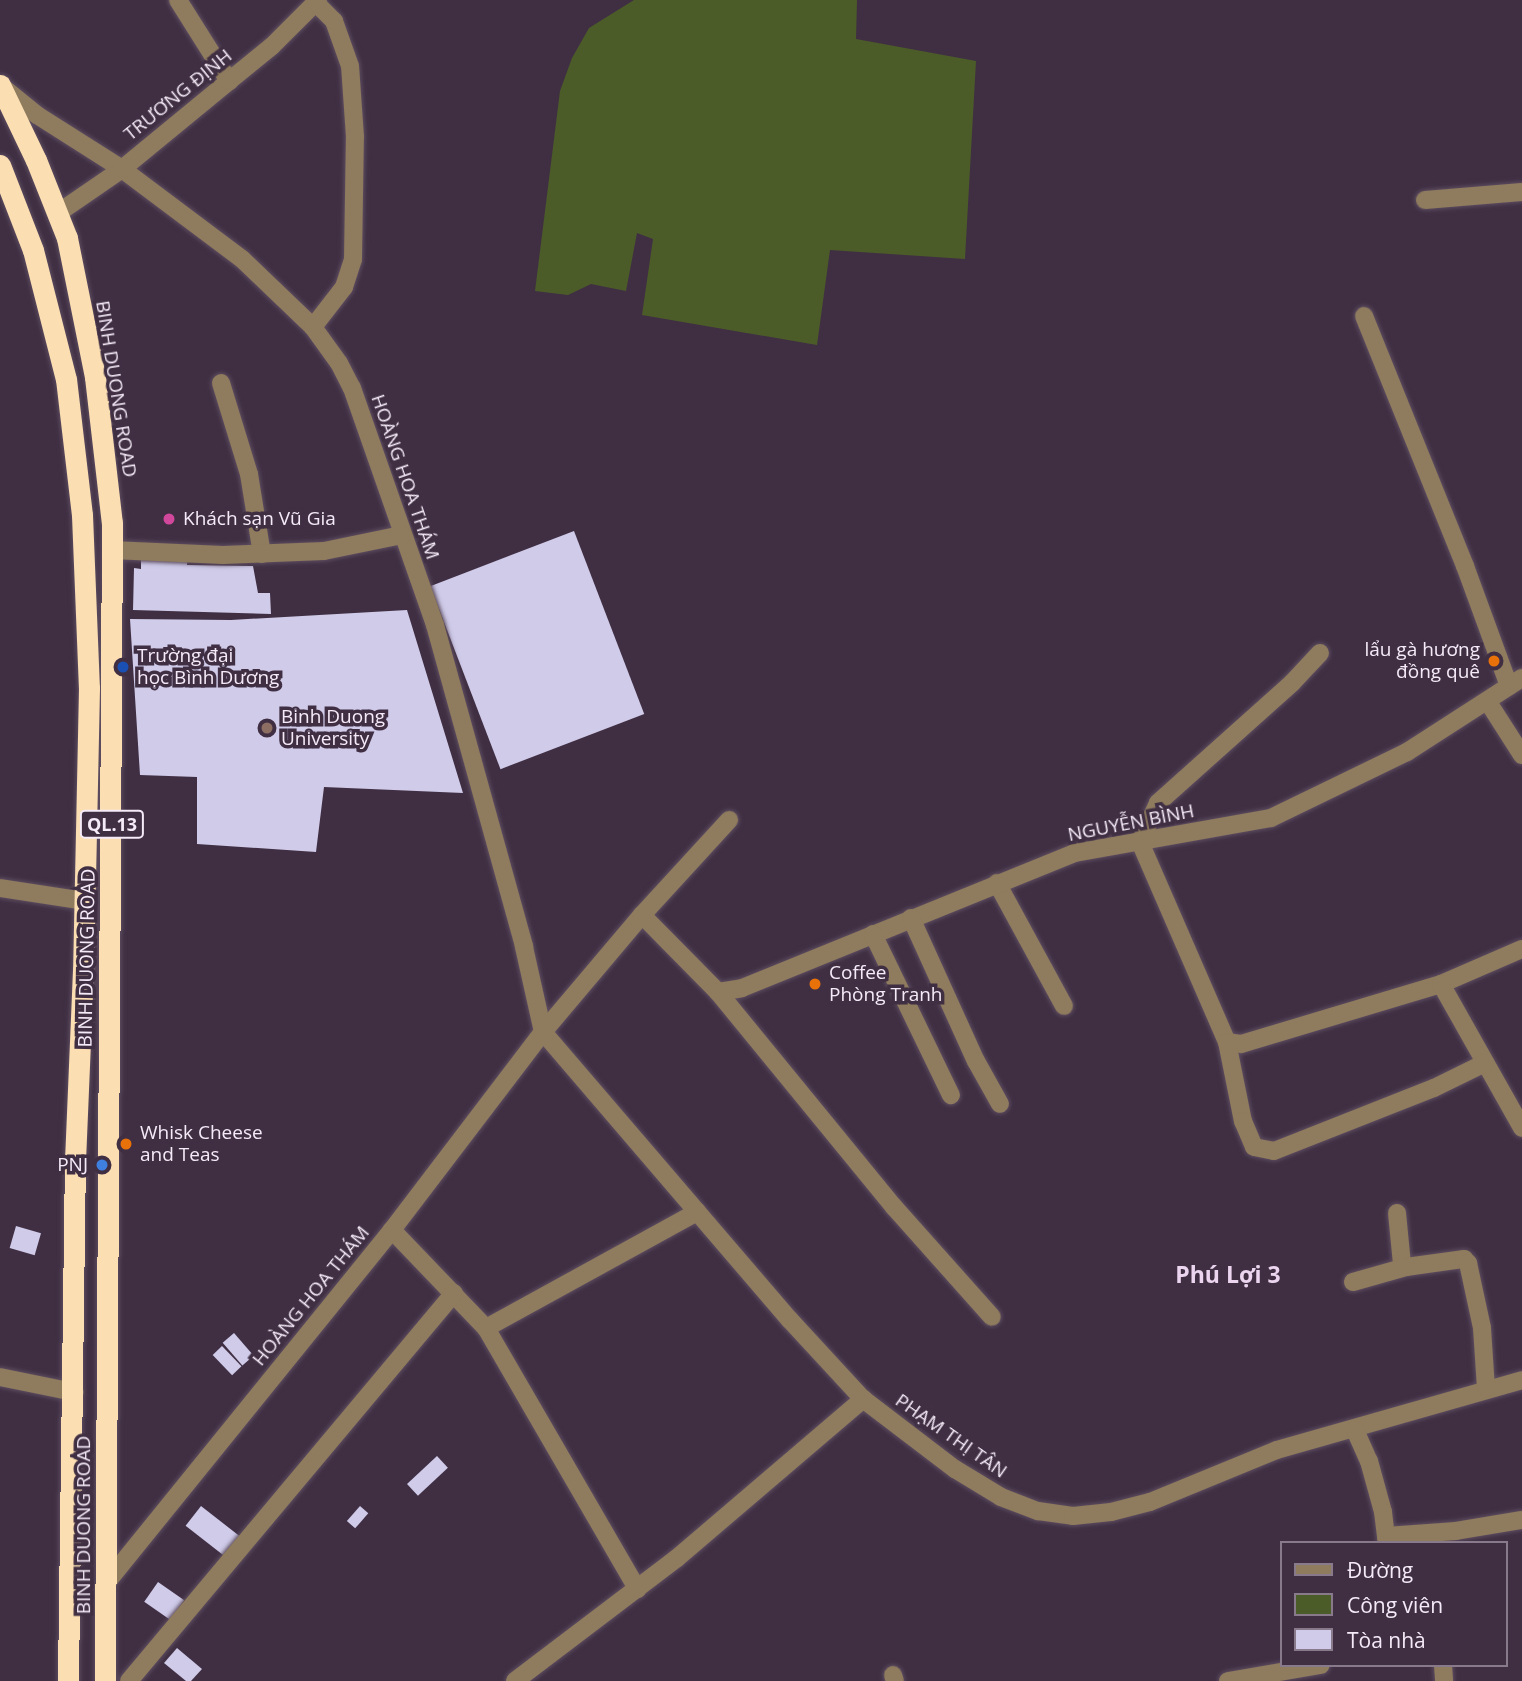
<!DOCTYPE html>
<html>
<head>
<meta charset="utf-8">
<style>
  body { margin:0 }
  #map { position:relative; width:1522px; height:1681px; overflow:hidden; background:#402f43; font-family:"Open Sans",sans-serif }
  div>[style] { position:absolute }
  .green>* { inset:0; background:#4b5c29 }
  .building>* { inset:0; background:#cfcbe9; transform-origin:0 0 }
  .roads { filter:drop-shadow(0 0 2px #5d4d60) drop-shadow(0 0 2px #5d4d60) }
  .minor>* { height:18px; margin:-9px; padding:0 9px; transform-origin:9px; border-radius:9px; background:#8f7b5d }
  .highway>* { height:21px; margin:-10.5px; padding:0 10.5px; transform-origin:10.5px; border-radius:10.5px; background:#fbdeb2 }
  .dots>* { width:19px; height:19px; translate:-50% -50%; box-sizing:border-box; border:4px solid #402f43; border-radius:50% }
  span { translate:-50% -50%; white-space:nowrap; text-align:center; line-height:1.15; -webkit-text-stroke:7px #402f43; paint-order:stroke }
  .shield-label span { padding:2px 5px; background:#402f43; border:2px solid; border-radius:5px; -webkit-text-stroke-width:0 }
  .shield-label { font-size:18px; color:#f5eaf7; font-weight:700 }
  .street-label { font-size:19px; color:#f5eaf7 }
  .poi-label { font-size:19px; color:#f5eaf7 }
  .left { translate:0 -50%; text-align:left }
  .right { translate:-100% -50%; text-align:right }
  .quarter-label { font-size:23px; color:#ebd5ef; font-weight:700 }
  .legend { position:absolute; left:1280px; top:1541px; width:228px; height:126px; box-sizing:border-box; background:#402f43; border:2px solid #887a8b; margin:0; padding:9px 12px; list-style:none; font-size:21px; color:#f5eaf7 }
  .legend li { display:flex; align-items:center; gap:14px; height:35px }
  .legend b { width:35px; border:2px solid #887a8b }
</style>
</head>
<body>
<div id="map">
  <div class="green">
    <i style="clip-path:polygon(634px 0,857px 0,856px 39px,976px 61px,965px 259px,830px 250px,817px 345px,642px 315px,653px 239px,637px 233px,626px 291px,591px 284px,568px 295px,535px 291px,560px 91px,572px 58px,589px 28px)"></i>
  </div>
  <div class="building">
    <i style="left:574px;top:531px;width:196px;height:154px;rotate:69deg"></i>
    <i style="clip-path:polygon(141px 555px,188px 556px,187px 565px,253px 566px,258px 593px,270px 593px,271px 614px,133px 610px,134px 568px,141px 569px)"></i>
    <i style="clip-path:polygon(407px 610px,463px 793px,324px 787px,316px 852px,197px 844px,197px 777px,140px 775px,130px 619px,231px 620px)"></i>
    <i style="left:16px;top:1226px;width:26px;height:23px;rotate:16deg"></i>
    <i style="left:234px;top:1333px;width:30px;height:15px;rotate:49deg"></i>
    <i style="left:222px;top:1346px;width:28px;height:13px;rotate:46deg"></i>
    <i style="left:437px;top:1456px;width:16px;height:41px;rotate:47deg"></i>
    <i style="left:201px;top:1506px;width:50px;height:25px;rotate:38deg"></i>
    <i style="left:360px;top:1506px;width:11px;height:20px;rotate:41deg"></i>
    <i style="left:158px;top:1582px;width:32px;height:24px;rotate:35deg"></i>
    <i style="clip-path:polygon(177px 1648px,202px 1669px,191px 1681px,186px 1681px,164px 1663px)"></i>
  </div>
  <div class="roads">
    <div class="minor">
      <i style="left:178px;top:0;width:96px;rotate:57.8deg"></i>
      <i style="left:0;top:85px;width:48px;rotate:39deg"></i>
      <i style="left:37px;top:115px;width:101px;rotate:32.4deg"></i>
      <i style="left:122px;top:169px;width:150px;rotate:36.9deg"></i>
      <i style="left:242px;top:259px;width:98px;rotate:43.8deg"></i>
      <i style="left:313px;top:327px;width:44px;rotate:54.2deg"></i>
      <i style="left:339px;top:363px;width:28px;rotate:63deg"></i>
      <i style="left:352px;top:388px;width:251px;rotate:70.7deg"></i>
      <i style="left:435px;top:625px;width:334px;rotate:74.5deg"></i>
      <i style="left:524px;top:947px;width:87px;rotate:77.4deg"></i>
      <i style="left:543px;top:1032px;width:379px;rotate:49.4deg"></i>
      <i style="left:790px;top:1320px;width:108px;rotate:47.3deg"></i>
      <i style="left:863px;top:1399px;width:116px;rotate:37.3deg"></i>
      <i style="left:955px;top:1469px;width:54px;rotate:31.3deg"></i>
      <i style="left:1001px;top:1497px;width:40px;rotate:21deg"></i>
      <i style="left:1038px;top:1511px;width:35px;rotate:8deg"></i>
      <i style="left:1073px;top:1516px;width:38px;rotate:-6deg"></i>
      <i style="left:1111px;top:1512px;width:40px;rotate:-14.4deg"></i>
      <i style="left:1150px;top:1502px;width:137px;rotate:-22.3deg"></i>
      <i style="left:1277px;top:1450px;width:255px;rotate:-15.9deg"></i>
      <i style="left:1425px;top:200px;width:97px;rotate:-4.7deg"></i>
      <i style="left:58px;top:213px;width:78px;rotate:-34.5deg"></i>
      <i style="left:122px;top:169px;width:139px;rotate:-39.4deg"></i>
      <i style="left:229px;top:81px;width:55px;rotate:-39.1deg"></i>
      <i style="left:272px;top:46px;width:65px;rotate:-45deg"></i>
      <i style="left:1364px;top:316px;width:270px;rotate:68deg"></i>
      <i style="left:1465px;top:566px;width:128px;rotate:69.9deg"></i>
      <i style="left:313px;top:327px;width:51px;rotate:-52.2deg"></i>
      <i style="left:344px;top:287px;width:29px;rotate:-72deg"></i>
      <i style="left:353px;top:259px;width:122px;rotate:-89.1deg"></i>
      <i style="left:355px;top:137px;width:71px;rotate:-94deg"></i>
      <i style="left:350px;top:66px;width:48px;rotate:-109.6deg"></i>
      <i style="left:334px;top:21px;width:25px;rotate:-135deg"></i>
      <i style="left:221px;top:383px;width:95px;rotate:72.9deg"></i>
      <i style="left:249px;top:474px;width:81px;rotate:80.8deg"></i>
      <i style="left:112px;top:550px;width:111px;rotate:2.6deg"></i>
      <i style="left:223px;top:555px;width:101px;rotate:-2.3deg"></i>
      <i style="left:324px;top:551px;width:80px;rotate:-11.6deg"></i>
      <i style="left:1320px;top:653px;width:41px;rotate:133deg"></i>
      <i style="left:1292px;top:683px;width:180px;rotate:138.2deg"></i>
      <i style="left:1158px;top:803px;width:43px;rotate:114.8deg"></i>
      <i style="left:1140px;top:842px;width:218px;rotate:66.5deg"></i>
      <i style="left:1227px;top:1042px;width:14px;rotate:8deg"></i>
      <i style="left:1241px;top:1044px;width:209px;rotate:-16.7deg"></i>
      <i style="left:1441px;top:984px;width:88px;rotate:-23.4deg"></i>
      <i style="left:1488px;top:702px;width:63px;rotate:57.3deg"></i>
      <i style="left:997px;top:883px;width:140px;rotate:61.4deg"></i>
      <i style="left:0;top:888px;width:86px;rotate:8.7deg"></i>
      <i style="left:642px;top:915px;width:108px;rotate:45.4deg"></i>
      <i style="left:718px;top:992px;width:24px;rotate:-9deg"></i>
      <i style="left:742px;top:988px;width:358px;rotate:-22.1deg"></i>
      <i style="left:1074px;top:853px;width:200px;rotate:-10.1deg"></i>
      <i style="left:1271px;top:818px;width:151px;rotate:-25.9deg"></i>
      <i style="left:1407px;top:752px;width:137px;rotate:-32.8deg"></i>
      <i style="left:911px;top:918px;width:157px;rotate:65.6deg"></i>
      <i style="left:976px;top:1061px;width:49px;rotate:60.8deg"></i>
      <i style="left:873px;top:934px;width:179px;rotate:64.2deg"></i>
      <i style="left:1441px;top:984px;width:165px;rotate:60.6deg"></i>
      <i style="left:718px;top:992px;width:278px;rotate:50.7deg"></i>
      <i style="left:894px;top:1207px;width:147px;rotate:48.3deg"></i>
      <i style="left:1227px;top:1042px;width:81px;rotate:78.6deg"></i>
      <i style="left:1243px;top:1121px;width:28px;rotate:67deg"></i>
      <i style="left:1254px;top:1147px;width:20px;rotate:11deg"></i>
      <i style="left:1274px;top:1151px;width:172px;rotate:-21.5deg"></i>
      <i style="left:1434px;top:1088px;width:57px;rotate:-26.1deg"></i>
      <i style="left:1397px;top:1213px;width:51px;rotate:84.4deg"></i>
      <i style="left:1402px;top:1264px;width:5px;rotate:37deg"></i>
      <i style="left:1406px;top:1267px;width:59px;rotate:-7.9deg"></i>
      <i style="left:1464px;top:1259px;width:6px;rotate:45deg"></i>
      <i style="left:1468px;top:1263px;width:66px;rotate:77.8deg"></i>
      <i style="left:1482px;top:1328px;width:60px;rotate:86.2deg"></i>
      <i style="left:392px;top:1230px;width:136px;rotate:46.2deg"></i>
      <i style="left:486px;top:1328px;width:302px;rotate:59.9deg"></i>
      <i style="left:1353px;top:1282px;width:55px;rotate:-15.8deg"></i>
      <i style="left:486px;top:1328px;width:241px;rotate:-28.8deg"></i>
      <i style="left:0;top:1377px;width:76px;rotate:11.5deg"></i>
      <i style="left:1355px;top:1430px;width:34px;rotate:66deg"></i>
      <i style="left:1369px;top:1461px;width:53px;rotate:74.6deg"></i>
      <i style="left:1383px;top:1512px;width:31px;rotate:83deg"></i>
      <i style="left:1386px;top:1536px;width:70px;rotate:-4.1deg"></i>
      <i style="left:1456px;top:1531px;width:67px;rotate:-9.5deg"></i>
      <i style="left:107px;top:1582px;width:453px;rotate:-51deg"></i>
      <i style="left:392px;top:1230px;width:249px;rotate:-52.7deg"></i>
      <i style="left:543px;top:1032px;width:153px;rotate:-49.8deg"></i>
      <i style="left:642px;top:915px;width:129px;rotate:-47.5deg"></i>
      <i style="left:1443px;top:1665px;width:16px;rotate:86deg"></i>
      <i style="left:893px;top:1675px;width:6px;rotate:72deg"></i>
      <i style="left:129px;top:1681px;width:506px;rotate:-50.05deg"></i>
      <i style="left:515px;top:1681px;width:203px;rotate:-37.2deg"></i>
      <i style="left:677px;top:1558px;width:245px;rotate:-40.5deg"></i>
      <i style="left:1228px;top:1681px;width:94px;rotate:-9.8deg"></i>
    </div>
    <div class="highway">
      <i style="left:0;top:85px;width:83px;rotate:64.4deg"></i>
      <i style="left:36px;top:160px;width:84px;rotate:68.3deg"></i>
      <i style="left:67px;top:238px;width:142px;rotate:78.6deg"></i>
      <i style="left:95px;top:377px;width:147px;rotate:83.4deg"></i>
      <i style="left:112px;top:523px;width:1158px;rotate:90.35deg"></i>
      <i style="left:0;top:165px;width:91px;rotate:68.8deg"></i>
      <i style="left:33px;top:250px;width:133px;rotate:75.7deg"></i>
      <i style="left:66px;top:379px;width:137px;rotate:83.3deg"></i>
      <i style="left:82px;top:515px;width:173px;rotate:87.7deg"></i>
      <i style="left:89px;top:688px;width:282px;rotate:91.2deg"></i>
      <i style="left:83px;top:970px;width:187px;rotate:92.4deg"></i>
      <i style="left:75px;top:1157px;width:524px;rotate:90.77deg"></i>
    </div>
  </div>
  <div class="dots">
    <i style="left:169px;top:519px;background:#d1479c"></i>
    <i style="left:1494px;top:661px;background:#e8710a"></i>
    <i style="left:123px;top:667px;background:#1a4fb4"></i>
    <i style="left:267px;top:728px;background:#8d6e63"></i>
    <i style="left:815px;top:984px;background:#e8710a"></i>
    <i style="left:126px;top:1144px;background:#e8710a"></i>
    <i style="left:102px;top:1165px;background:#3f7fe0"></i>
  </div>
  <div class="shield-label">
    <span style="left:112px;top:824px">QL.13</span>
  </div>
  <div class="street-label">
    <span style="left:178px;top:95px;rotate:-39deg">TRƯƠNG ĐỊNH</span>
    <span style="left:116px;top:389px;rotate:81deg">BINH DUONG ROAD</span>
    <span style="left:405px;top:477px;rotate:71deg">HOÀNG HOA THÁM</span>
    <span style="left:1131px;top:823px;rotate:-11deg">NGUYỄN BÌNH</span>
    <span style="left:87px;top:958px;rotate:-89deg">BINH DUONG ROAD</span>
    <span style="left:311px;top:1296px;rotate:-51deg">HOÀNG HOA THÁM</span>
    <span style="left:951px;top:1436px;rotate:35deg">PHẠM THỊ TÂN</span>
    <span style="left:84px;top:1525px;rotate:-90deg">BINH DUONG ROAD</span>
  </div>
  <div class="poi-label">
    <span class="left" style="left:183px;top:519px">Khách sạn Vũ Gia</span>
    <span class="right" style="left:1480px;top:661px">lẩu gà hương<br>đồng quê</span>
    <span class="left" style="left:137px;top:667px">Trường đại<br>học Bình Dương</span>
    <span class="left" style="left:281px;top:728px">Binh Duong<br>University</span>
    <span class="left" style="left:829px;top:984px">Coffee<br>Phòng Tranh</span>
    <span class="left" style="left:140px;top:1144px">Whisk Cheese<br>and Teas</span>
    <span class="right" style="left:88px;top:1165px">PNJ</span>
  </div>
  <div class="quarter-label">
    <span style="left:1228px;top:1274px">Phú Lợi 3</span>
  </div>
  <ul class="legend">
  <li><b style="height:9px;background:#8f7b5d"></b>Đường</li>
  <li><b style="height:19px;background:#4b5c29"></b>Công viên</li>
  <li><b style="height:19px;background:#cfcbe9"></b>Tòa nhà</li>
  </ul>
</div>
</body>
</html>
